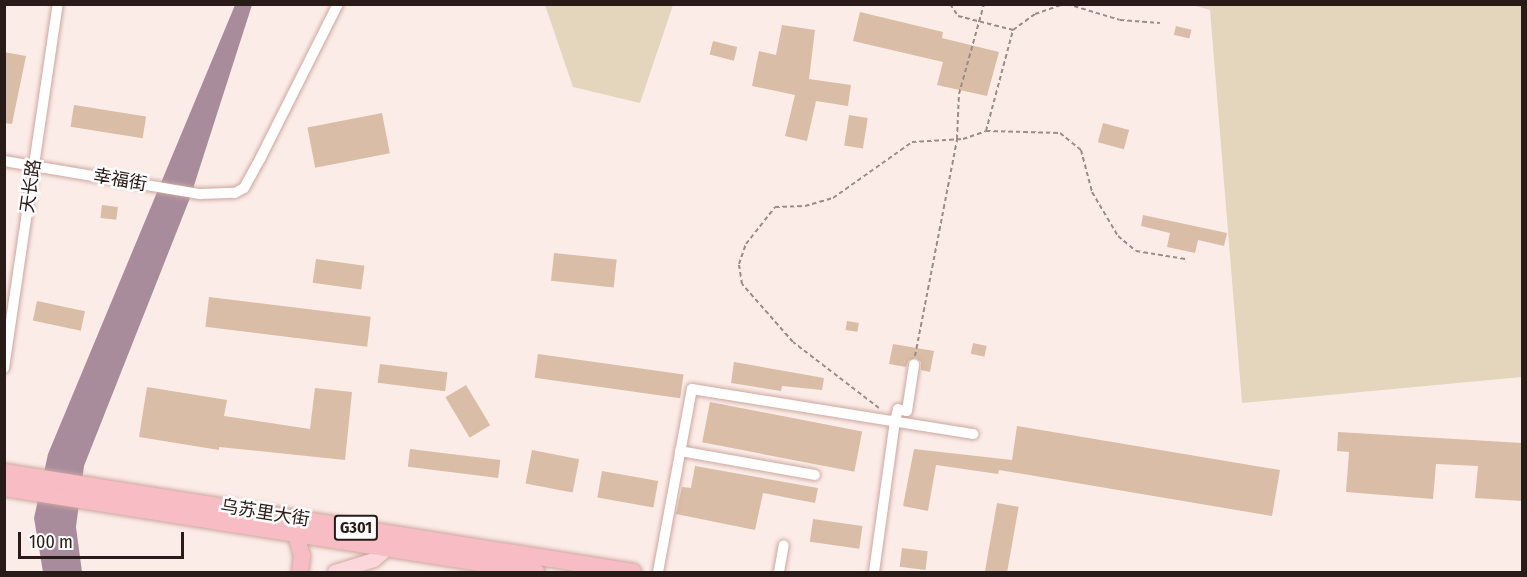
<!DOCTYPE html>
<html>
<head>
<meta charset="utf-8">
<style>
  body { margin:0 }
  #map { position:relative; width:1527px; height:577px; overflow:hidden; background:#fcece8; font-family:"Fira Sans Condensed","Noto Sans SC",sans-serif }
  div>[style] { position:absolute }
  .green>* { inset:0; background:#e3d6bc }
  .water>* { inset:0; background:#a98c9c }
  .building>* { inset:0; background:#dabda6; transform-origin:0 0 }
  .path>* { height:2px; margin-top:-1px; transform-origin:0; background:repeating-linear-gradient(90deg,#9b8c88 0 4.5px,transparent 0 7.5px) }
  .roads { filter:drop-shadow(0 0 2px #cca79e) drop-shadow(0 0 2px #cca79e) }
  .minor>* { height:10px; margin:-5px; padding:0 5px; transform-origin:5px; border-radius:5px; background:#fff }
  .major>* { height:14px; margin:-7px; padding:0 7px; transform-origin:7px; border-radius:7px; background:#fbd7dc }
  .highway>* { height:16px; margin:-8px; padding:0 8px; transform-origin:8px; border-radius:8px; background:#f8bcc4 }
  span { translate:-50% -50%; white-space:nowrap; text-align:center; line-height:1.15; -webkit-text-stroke:5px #fdfdfd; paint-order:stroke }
  .shield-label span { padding:2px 4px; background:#fdfdfd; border:2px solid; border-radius:4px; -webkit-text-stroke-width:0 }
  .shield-label { font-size:16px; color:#291b18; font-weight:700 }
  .street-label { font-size:18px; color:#291b18 }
  .frame { position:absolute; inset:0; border:6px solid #291b18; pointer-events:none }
  .scale { position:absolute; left:18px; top:532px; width:166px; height:27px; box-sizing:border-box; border:3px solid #291b18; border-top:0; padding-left:8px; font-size:18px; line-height:21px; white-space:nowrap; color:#291b18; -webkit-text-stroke:4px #fdfdfd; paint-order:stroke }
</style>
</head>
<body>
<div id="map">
  <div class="green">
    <i style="clip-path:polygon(545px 5px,673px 5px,640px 103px,573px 87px)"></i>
    <i style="clip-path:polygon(1192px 5px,1522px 5px,1522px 377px,1242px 403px,1210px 10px)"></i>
  </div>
  <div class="water">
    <i style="clip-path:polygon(235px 5px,252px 5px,190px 198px,84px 466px,76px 527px,82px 572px,43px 572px,34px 518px,48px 454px)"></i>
  </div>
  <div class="building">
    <i style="clip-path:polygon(860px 12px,943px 32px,942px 38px,999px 52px,987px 96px,937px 85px,943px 62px,853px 41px)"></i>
    <i style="clip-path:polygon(782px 25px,815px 30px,809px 79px,851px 85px,848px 106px,816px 101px,807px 141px,785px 136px,795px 95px,752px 86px,759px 51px,776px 55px)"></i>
    <i style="left:1176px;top:26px;width:16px;height:9px;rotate:14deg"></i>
    <i style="left:713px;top:41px;width:25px;height:14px;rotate:14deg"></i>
    <i style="clip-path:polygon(4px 52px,26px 56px,12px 124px,4px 123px)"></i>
    <i style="left:74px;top:105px;width:73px;height:22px;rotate:9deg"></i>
    <i style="left:382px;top:113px;width:41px;height:76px;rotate:79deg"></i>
    <i style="left:849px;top:115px;width:19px;height:31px;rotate:9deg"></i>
    <i style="left:1103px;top:123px;width:27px;height:20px;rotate:15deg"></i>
    <i style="left:102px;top:205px;width:16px;height:13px;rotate:7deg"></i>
    <i style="clip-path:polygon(1143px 215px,1227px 233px,1224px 246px,1198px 240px,1195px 253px,1167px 247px,1170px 233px,1141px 226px)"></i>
    <i style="left:554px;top:253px;width:63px;height:28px;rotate:6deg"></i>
    <i style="left:316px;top:259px;width:49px;height:24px;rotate:8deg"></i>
    <i style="left:209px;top:297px;width:163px;height:30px;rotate:7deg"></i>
    <i style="left:37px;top:301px;width:49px;height:20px;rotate:12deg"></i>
    <i style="left:847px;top:321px;width:12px;height:9px;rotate:9deg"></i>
    <i style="left:973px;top:343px;width:14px;height:11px;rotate:12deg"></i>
    <i style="clip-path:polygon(893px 344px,934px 351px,930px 372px,921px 370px,921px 362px,916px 358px,909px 360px,906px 367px,889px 364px)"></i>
    <i style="left:538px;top:354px;width:147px;height:24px;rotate:8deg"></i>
    <i style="clip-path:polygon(734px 362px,824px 378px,822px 390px,782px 386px,781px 391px,731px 383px)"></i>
    <i style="left:380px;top:364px;width:68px;height:19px;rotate:7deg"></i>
    <i style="left:466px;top:385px;width:47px;height:24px;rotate:59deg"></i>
    <i style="clip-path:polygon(147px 387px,227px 400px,224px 416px,310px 429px,315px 388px,352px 392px,345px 460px,219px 447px,219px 450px,139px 437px)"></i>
    <i style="left:710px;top:402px;width:155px;height:41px;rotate:11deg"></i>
    <i style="clip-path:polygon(1017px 426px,1280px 470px,1272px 516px,999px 470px,998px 474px,936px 465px,928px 511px,903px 506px,914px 449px,1012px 460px)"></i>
    <i style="clip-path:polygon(1338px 432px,1522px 443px,1522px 501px,1475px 498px,1478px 466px,1436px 464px,1433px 499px,1346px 492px,1349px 452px,1337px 451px)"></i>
    <i style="left:410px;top:449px;width:91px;height:18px;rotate:7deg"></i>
    <i style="left:532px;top:450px;width:48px;height:34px;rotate:11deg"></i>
    <i style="clip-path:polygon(695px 466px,818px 488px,815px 503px,763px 493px,755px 530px,676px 514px,682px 487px,691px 488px)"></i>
    <i style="left:602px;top:471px;width:57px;height:27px;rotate:10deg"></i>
    <i style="left:997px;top:503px;width:22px;height:71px;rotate:10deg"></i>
    <i style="left:813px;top:519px;width:50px;height:23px;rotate:8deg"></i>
    <i style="left:902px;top:548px;width:26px;height:19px;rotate:7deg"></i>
  </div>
  <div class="path">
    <i style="left:950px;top:4px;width:14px;rotate:56deg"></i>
    <i style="left:958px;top:16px;width:57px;rotate:14.3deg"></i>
    <i style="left:1013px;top:30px;width:27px;rotate:-36deg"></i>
    <i style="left:1035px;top:14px;width:31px;rotate:-19deg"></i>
    <i style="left:1067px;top:4px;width:55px;rotate:16.8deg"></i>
    <i style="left:1120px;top:20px;width:40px;rotate:4.3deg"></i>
    <i style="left:986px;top:131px;width:105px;rotate:-75deg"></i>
    <i style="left:915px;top:356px;width:221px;rotate:-79deg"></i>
    <i style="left:957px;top:139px;width:45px;rotate:-87.5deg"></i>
    <i style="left:959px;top:94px;width:93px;rotate:-74.5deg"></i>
    <i style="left:879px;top:408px;width:108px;rotate:-142.5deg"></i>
    <i style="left:793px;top:342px;width:77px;rotate:-131.3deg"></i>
    <i style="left:742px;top:284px;width:20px;rotate:-99deg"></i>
    <i style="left:739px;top:264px;width:21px;rotate:-71deg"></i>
    <i style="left:746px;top:244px;width:47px;rotate:-51.9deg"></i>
    <i style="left:775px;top:207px;width:30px;rotate:-2deg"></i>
    <i style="left:805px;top:206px;width:29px;rotate:-16deg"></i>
    <i style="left:833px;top:198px;width:97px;rotate:-35.3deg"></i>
    <i style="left:912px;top:142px;width:51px;rotate:-3.4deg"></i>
    <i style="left:963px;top:139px;width:24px;rotate:-19deg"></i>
    <i style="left:986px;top:131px;width:74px;rotate:1.5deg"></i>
    <i style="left:1060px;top:133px;width:27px;rotate:39deg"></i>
    <i style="left:1081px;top:150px;width:43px;rotate:75.3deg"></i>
    <i style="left:1092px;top:192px;width:51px;rotate:59.4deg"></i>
    <i style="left:1118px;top:236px;width:23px;rotate:40deg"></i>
    <i style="left:1136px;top:251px;width:50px;rotate:9.3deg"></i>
  </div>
  <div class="roads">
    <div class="minor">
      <i style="left:4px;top:161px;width:199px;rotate:9.6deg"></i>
      <i style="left:200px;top:194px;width:35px;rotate:-2deg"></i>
      <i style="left:235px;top:193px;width:10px;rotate:-29deg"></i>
      <i style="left:244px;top:188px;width:33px;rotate:-61deg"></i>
      <i style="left:260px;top:159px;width:174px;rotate:-63.3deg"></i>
      <i style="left:4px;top:368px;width:368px;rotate:-81.6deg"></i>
      <i style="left:680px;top:451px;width:137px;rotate:10.1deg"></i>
      <i style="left:658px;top:572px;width:186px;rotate:-79.5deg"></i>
      <i style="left:692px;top:389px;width:285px;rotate:9.1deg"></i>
      <i style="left:779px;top:572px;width:27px;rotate:-80deg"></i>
      <i style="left:874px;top:572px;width:152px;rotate:-82.1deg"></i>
      <i style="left:895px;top:421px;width:12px;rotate:-76deg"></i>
      <i style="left:898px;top:409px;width:9px;rotate:13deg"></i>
      <i style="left:907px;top:411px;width:47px;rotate:-81.3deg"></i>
    </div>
    <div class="major">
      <i style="left:335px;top:572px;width:41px;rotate:-17.1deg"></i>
      <i style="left:374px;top:560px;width:25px;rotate:-40deg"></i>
    </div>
    <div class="highway">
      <i style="left:4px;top:472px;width:637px;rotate:9.03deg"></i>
      <i style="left:4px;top:488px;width:539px;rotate:8.97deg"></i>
      <i style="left:296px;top:534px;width:23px;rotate:75deg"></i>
      <i style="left:302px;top:556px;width:16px;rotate:97deg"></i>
    </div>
  </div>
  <div class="shield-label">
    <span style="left:356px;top:528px">G301</span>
  </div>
  <div class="street-label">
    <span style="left:120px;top:180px;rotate:10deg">幸福街</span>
    <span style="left:31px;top:186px;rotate:-82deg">天长路</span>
    <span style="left:265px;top:513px;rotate:9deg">乌苏里大街</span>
  </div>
  <div class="frame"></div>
  <div class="scale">100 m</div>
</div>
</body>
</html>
